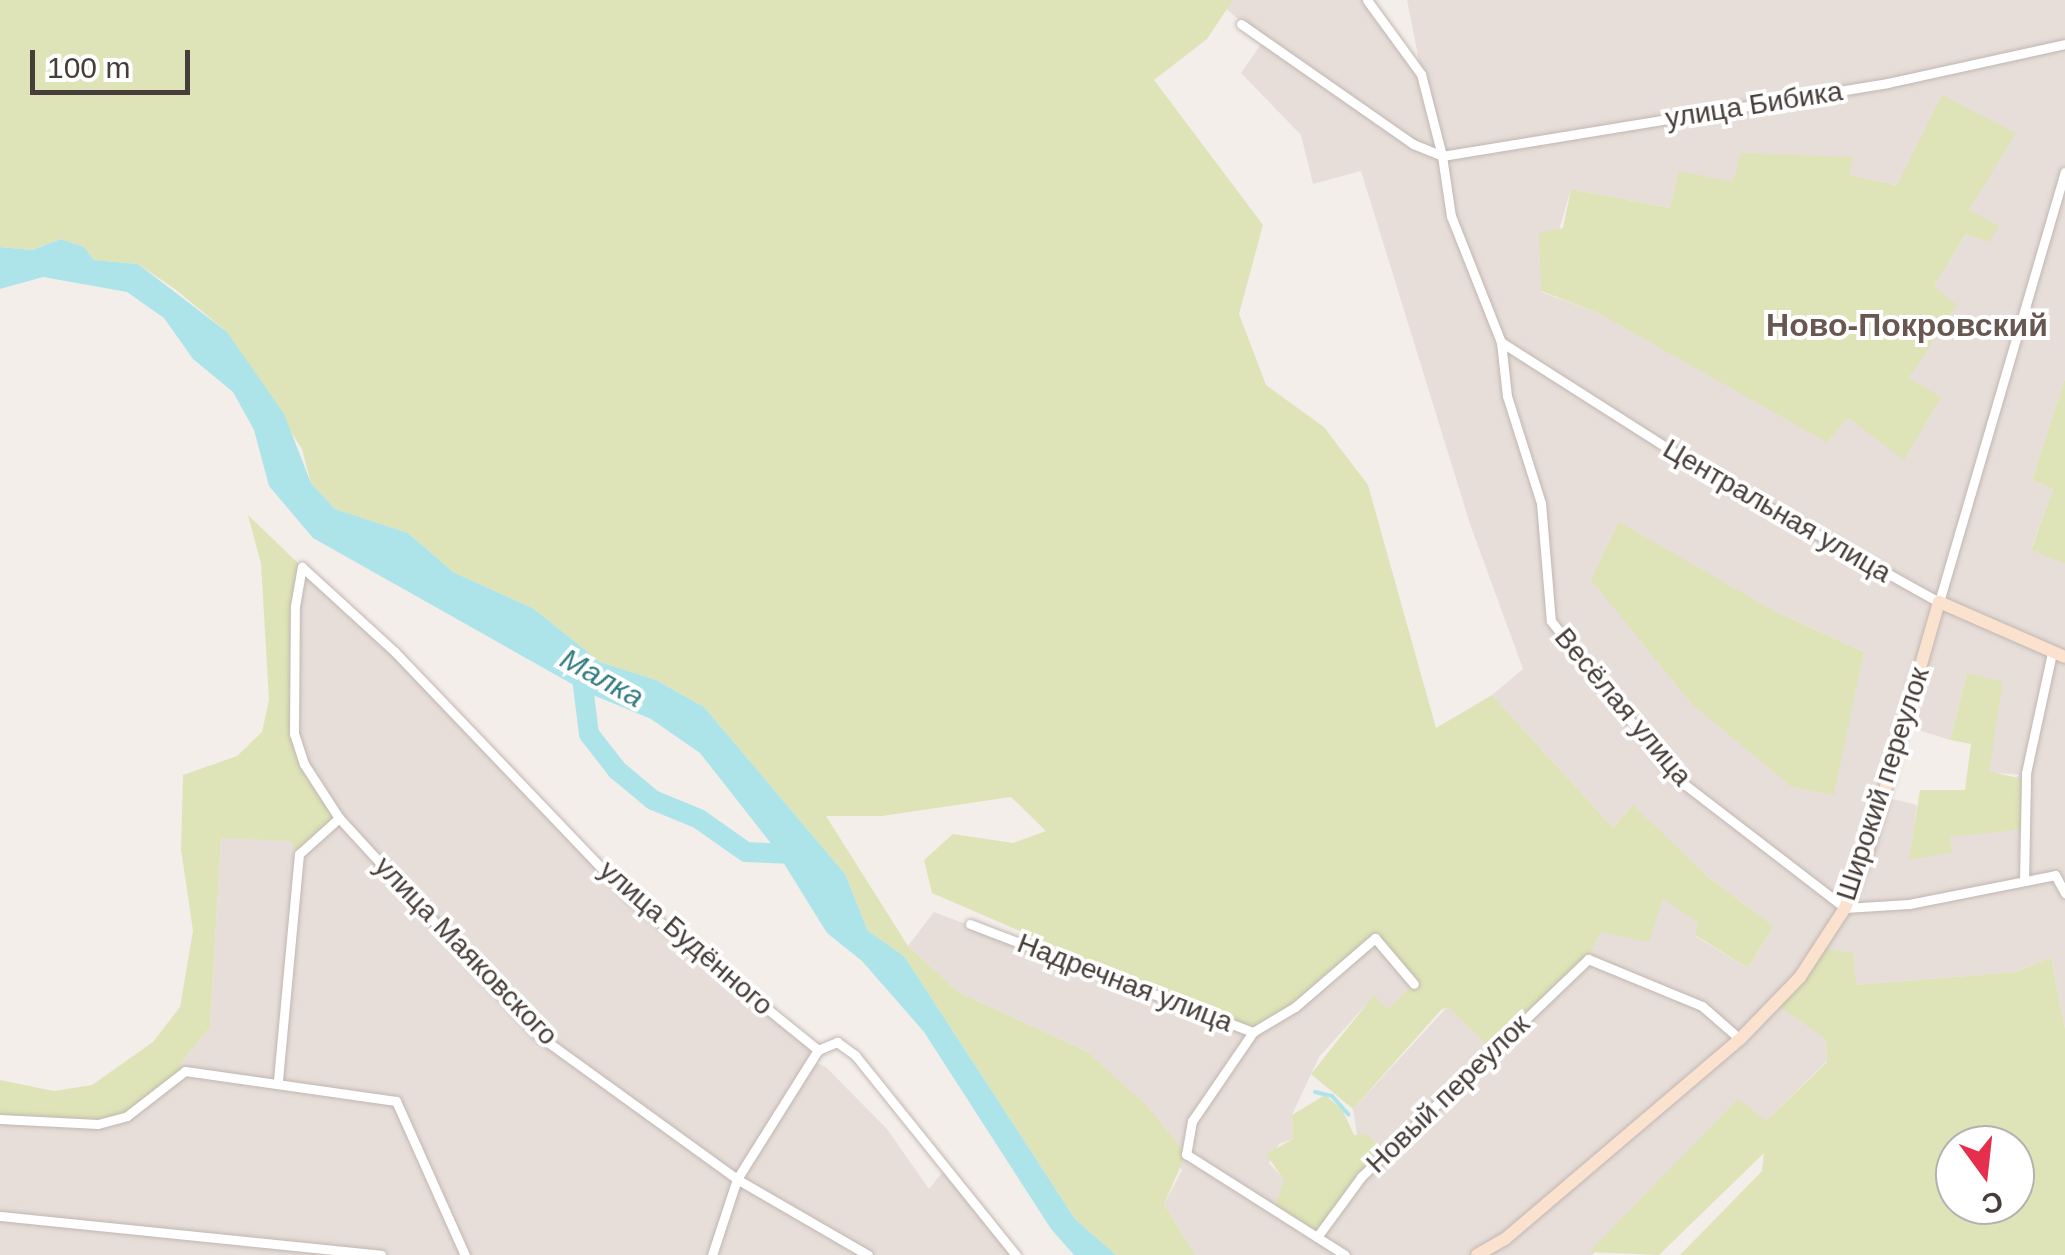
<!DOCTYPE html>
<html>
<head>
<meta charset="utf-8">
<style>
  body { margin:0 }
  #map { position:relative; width:2065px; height:1255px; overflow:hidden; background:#f4eeeb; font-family:Arial,sans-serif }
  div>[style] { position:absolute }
  .residential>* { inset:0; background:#e7ded9 }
  .green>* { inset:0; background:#dee4b7 }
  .water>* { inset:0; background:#ade4ea }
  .stream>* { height:4px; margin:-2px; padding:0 2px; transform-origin:2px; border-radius:2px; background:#ade4ea }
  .river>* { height:20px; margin:-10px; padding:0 10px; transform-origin:10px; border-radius:10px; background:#ade4ea }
  .roads { filter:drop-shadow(0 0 2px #c1b6b1) drop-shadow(0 0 2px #c1b6b1) }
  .street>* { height:9px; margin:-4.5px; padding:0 4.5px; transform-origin:4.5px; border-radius:4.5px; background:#fff }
  .secondary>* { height:12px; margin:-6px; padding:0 6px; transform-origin:6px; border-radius:6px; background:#fae2ce }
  span { translate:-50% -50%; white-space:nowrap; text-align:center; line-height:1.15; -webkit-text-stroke:8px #fff; paint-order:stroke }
  .street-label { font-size:28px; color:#473d39 }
  .water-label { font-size:30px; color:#317b84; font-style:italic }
  .quarter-label { font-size:32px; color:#695851; font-weight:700 }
  .north { position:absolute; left:1935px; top:1125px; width:100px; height:100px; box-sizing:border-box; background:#fff; border:2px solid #b5b1b0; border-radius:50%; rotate:165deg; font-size:28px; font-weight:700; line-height:40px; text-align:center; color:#473d39 }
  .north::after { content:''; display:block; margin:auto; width:35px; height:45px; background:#e62f4d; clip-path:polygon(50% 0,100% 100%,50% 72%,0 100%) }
  .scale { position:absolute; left:30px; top:50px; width:160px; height:45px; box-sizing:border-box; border:5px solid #473d39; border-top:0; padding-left:12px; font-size:30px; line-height:35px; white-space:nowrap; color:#473d39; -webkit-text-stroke:8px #fff; paint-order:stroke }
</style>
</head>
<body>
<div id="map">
  <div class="residential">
    <i style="clip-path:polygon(evenodd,1233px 0,1367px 0,1421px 71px,1407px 0,2065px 0,2065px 378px,2032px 480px,2053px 489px,2031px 549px,2065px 564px,2065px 1029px,2051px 957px,2016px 972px,1856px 985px,1826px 1039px,1827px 1061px,1765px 1122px,1738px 1100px,1592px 1255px,1195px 1255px,1164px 1204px,1182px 1170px,1086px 1051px,958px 992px,908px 946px,934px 912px,1253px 1032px,1375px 938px,1414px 984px,1388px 1011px,1374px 996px,1319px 1057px,1292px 1115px,1293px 1139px,1279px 1144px,1269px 1163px,1285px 1180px,1357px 1135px,1353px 1109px,1448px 1006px,1492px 1050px,1588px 959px,1601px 932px,1620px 932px,1663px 897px,1699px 923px,1695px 936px,1748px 968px,1774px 926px,1708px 877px,1632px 806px,1613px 828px,1492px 695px,1523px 669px,1470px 524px,1361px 171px,1313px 184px,1301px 135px,1241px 73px,1264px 40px,1225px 8px,1233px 0,1852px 157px,1848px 175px,1898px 185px,1998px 227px,1967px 233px,1933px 287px,1956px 305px,1909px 378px,1846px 417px,1829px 442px,1598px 313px,1541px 292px,1571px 189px,1671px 208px,1734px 182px,1852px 157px,1233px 0,1772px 610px,1864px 652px,1833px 794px,1792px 787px,1772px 610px,1233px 0,1967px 673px,1989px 772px,2019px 775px,1950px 837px,1910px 860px,1917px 805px,1885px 797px,1905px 726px,1950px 740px,1967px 673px)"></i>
    <i style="clip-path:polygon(302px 567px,334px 591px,628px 896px,818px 1050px,812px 1061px,826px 1067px,887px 1129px,929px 1189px,945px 1169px,1016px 1255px,0 1255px,0 1119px,184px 1070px,180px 1064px,210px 1027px,221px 837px,290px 841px,316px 786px,294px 734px)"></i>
  </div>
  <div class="green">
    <i style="clip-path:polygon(0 0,1233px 0,1207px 39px,1154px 80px,1263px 225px,1239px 314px,1266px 385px,1324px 427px,1368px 485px,1436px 728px,1492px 695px,1613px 828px,1633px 805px,1708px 877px,1774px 926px,1748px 968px,1695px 935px,1698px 923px,1663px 898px,1649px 942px,1601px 932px,1588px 959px,1493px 1051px,1448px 1007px,1441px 1010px,1353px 1109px,1311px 1074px,1374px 995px,1388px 1010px,1414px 984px,1376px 939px,1295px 1007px,1253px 1032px,932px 893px,924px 860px,953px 834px,1013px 843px,1046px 831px,1011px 797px,882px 816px,826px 816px,908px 946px,958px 992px,1086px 1051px,1146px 1105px,1186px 1154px,1164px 1204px,1195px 1255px,1116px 1255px,1075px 1219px,904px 956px,868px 931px,845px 874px,704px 707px,656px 680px,600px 662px,534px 609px,453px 572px,408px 533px,335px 509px,311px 483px,302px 449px,227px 332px,175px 289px,138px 264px,94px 260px,84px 247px,61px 239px,31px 250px,0 247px)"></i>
    <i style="clip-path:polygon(1942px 95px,2016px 133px,1969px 210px,1999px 226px,1989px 242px,1966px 234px,1934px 286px,1957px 305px,1909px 378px,1941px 397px,1904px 460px,1847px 417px,1828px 443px,1598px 313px,1541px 291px,1539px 233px,1563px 228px,1571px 189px,1670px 208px,1679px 171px,1733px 182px,1741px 153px,1853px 157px,1849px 175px,1897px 185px)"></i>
    <i style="clip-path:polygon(2065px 378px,2065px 564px,2031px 550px,2053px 489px,2032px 480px)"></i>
    <i style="clip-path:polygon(248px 515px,302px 567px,295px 606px,294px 734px,304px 764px,339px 818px,299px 854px,290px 841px,221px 838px,210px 1027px,180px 1064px,185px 1071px,127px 1116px,98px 1124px,0 1119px,0 1080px,54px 1091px,92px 1085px,153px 1042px,180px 1007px,193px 931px,181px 849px,183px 775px,237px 756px,262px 732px,269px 700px,261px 564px)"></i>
    <i style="clip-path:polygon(1619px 522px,1772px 610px,1864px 652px,1834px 795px,1792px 787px,1692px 704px,1591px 580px)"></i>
    <i style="clip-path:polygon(1967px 673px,2003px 682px,1989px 771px,2026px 780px,2025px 829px,1950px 837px,1952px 852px,1909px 860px,1920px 790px,1965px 790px,1971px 744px,1950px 740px)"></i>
    <i style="clip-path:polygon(evenodd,1819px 948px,1853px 953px,1856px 985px,2016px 972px,2051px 957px,2065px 1029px,2065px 1255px,1680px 1255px,1762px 1171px,1764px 1153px,1659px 1255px,1589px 1252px,1738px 1099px,1766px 1121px,1827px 1062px,1826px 1039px,1774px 1003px,1819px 948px,1955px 1145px,2015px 1145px,2015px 1205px,1955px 1205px,1955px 1145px)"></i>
    <i style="clip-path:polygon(1325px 1095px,1342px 1109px,1354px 1135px,1368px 1134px,1384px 1154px,1317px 1237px,1274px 1210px,1284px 1180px,1266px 1154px,1293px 1139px,1292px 1115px)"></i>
  </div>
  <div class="water">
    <i style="clip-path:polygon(61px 239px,84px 247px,94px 260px,138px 264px,227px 332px,284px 414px,311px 483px,335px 509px,408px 533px,453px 572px,534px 609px,600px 662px,656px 680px,704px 707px,845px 874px,868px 931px,904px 956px,1075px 1219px,1116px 1255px,1074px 1255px,1051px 1229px,924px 1032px,862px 961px,827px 933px,773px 846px,700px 753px,651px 719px,588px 693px,313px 538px,269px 486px,254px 430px,233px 392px,193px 359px,164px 318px,127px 292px,43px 277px,0 289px,0 247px,32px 250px)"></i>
  </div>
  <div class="stream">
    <i style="left:1315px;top:1092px;width:17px;rotate:13deg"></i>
    <i style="left:1332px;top:1096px;width:25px;rotate:48deg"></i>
  </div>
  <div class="river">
    <i style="left:581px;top:670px;width:64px;rotate:82.9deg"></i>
    <i style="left:589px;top:734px;width:46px;rotate:52.1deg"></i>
    <i style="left:617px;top:770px;width:47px;rotate:39.8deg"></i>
    <i style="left:653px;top:800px;width:50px;rotate:22.4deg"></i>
    <i style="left:699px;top:819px;width:57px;rotate:35.1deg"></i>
    <i style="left:746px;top:852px;width:46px;rotate:2.5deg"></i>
  </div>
  <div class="roads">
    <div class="street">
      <i style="left:1367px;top:0;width:92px;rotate:53.9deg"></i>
      <i style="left:1421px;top:74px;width:85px;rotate:75.6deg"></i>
      <i style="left:1442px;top:156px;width:452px;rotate:-9.3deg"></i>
      <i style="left:1888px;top:83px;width:181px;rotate:-12.4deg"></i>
      <i style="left:1241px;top:24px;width:210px;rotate:34.9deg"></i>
      <i style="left:1413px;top:144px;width:31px;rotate:22deg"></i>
      <i style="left:1442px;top:156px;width:61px;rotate:81.5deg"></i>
      <i style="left:1451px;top:216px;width:136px;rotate:68.4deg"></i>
      <i style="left:1501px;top:342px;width:54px;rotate:83.7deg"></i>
      <i style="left:1507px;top:396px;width:112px;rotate:72.4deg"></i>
      <i style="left:1541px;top:503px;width:118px;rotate:85.2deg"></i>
      <i style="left:1551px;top:621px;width:199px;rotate:51.5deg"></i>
      <i style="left:1675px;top:777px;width:215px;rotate:37.6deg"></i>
      <i style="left:1845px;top:908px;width:64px;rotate:-3.6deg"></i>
      <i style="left:1909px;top:904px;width:149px;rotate:-11.2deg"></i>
      <i style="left:2055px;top:875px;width:21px;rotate:61deg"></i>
      <i style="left:1501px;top:342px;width:236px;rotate:32.5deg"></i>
      <i style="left:1700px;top:469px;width:274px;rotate:29.1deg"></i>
      <i style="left:1939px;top:602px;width:448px;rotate:-73.7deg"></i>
      <i style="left:2024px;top:881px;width:108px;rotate:-88.9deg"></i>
      <i style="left:2026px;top:773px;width:123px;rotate:-77.8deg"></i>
      <i style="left:970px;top:924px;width:303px;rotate:20.9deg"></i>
      <i style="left:1253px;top:1032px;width:108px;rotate:124.4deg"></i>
      <i style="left:1192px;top:1121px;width:34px;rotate:100deg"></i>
      <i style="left:1186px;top:1154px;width:188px;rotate:32.4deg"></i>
      <i style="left:1253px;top:1032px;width:49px;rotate:-30.8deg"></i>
      <i style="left:1295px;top:1007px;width:106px;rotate:-40.8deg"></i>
      <i style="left:1375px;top:938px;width:60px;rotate:49.7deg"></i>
      <i style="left:278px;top:1080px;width:227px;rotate:-84.7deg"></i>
      <i style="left:299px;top:854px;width:54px;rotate:-42deg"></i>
      <i style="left:0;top:1119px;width:98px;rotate:2.9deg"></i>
      <i style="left:98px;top:1124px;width:30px;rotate:-15deg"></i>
      <i style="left:127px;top:1116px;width:73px;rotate:-37.8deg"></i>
      <i style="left:185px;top:1071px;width:213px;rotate:8.1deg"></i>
      <i style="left:396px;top:1101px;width:169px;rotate:65.9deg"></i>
      <i style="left:0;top:1216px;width:383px;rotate:5.8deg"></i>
      <i style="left:1317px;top:1237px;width:74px;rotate:-53.7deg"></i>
      <i style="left:1361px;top:1177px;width:315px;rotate:-43.8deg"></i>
      <i style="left:1588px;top:959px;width:123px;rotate:22.4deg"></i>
      <i style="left:1702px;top:1006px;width:50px;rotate:41deg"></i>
      <i style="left:712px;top:1255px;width:80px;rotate:-71.8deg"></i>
      <i style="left:737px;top:1179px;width:152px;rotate:-57.9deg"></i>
      <i style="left:868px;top:1255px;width:151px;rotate:-149.9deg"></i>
      <i style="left:737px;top:1179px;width:247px;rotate:-144.1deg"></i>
      <i style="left:537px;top:1034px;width:293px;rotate:-132.5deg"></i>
      <i style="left:339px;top:818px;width:64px;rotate:-122.9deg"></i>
      <i style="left:304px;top:764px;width:32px;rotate:-108deg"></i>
      <i style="left:294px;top:734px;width:128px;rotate:-89.6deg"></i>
      <i style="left:295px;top:606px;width:40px;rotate:-80deg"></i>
      <i style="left:302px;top:567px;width:126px;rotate:42.4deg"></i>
      <i style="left:395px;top:652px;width:337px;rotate:46.3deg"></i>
      <i style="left:628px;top:896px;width:245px;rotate:39deg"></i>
      <i style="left:818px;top:1050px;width:21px;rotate:-23deg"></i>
      <i style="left:837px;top:1042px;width:22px;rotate:36deg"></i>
      <i style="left:855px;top:1055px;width:257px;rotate:51.2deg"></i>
    </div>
    <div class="secondary">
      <i style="left:1477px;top:1255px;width:32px;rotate:-30deg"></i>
      <i style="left:1505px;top:1239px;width:309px;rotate:-40.4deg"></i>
      <i style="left:1740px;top:1039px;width:86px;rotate:-45.9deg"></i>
      <i style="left:1800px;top:977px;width:82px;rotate:-56.9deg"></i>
      <i style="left:1845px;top:908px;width:59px;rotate:-68.2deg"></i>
      <i style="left:1867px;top:853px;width:261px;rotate:-74deg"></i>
      <i style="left:1939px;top:602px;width:137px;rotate:23.6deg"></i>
    </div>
  </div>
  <div class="street-label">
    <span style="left:1754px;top:105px;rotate:-9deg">улица Бибика</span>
    <span style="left:1777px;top:511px;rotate:30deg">Центральная улица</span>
    <span style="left:1623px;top:707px;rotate:50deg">Весёлая улица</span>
    <span style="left:1883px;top:784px;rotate:-72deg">Широкий переулок</span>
    <span style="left:686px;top:938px;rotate:41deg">улица Будённого</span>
    <span style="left:466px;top:951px;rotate:46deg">улица Маяковского</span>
    <span style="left:1125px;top:983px;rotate:21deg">Надречная улица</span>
    <span style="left:1448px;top:1094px;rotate:-44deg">Новый переулок</span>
  </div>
  <div class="water-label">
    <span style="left:602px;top:678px;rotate:29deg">Малка</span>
  </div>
  <div class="quarter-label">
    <span style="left:1907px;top:325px">Ново-Покровский</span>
  </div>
  <div class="north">С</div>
  <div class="scale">100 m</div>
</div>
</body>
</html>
